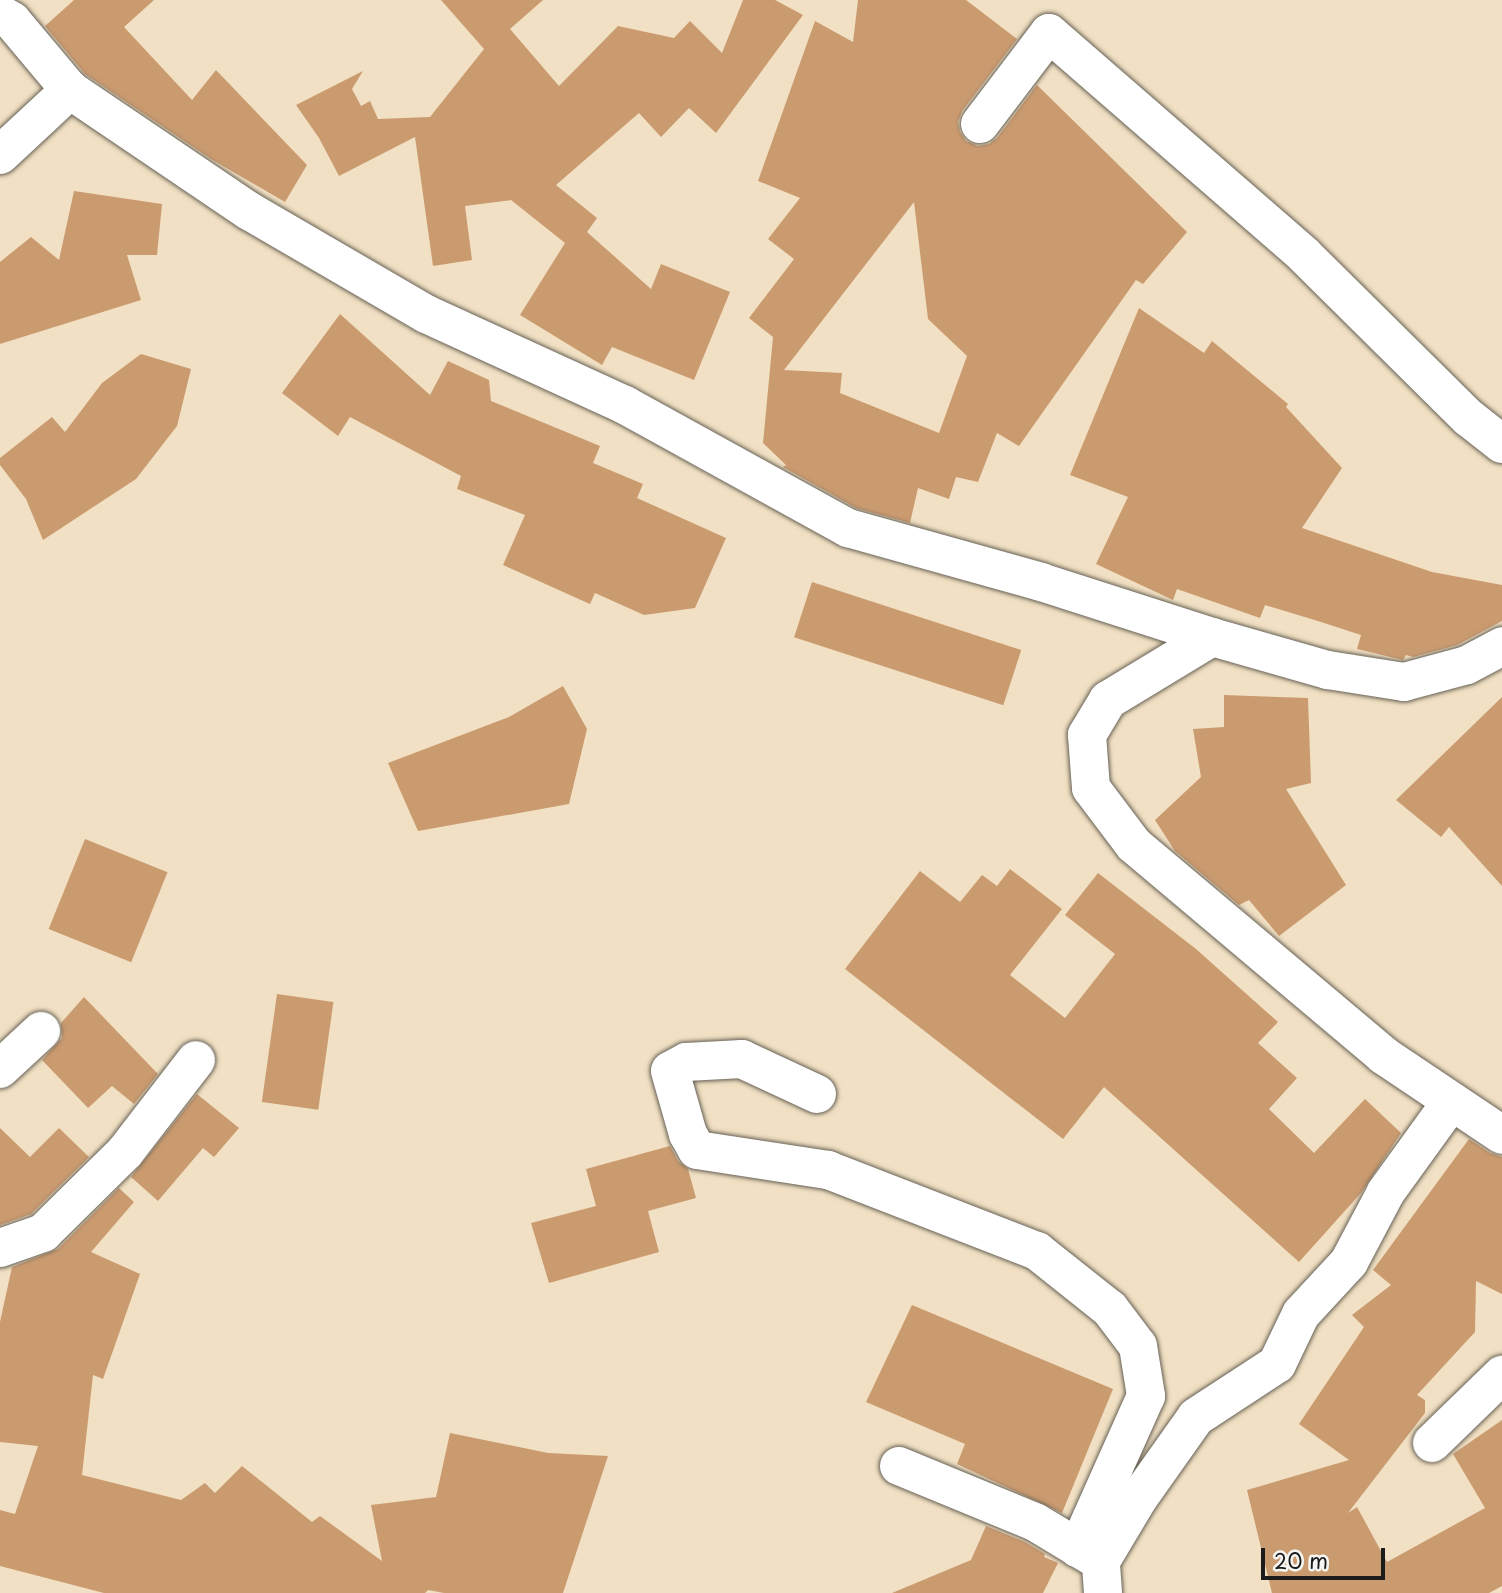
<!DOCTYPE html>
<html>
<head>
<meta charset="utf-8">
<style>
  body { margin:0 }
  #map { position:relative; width:1502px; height:1593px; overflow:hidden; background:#f1e0c3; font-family:"Playpen Sans",sans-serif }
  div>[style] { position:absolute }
  .building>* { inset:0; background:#cb9b70; transform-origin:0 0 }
  .roads { filter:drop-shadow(0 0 2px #676156) drop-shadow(0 0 2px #676156) }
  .minor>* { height:38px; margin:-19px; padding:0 19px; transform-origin:19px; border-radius:19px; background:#fff }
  span { translate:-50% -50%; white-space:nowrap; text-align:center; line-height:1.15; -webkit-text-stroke:6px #f6f6f2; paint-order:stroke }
  .scale { position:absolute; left:1261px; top:1548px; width:124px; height:32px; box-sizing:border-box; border:4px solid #1c1c1c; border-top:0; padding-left:9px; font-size:21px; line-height:24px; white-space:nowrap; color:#1c1c1c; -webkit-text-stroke:5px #f6f6f2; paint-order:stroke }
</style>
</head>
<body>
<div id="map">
  <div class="building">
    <i style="clip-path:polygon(74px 0,154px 0,124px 27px,192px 100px,216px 70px,307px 165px,285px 202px,211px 159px,85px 74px,45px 26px)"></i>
    <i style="clip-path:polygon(441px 0,543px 0,510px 29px,559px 86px,618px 26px,674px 38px,690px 21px,722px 53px,743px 0,775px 0,803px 15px,716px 133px,689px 108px,661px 137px,639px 113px,556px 185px,597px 218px,587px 232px,651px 289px,661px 264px,730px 292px,694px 380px,612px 347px,602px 365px,520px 315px,565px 243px,511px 200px,465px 206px,472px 260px,433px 266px,415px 137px,339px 176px,319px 138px,296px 105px,363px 71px,352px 89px,361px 106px,370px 101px,378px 119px,430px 117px,484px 49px)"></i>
    <i style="clip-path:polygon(evenodd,858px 0,966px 0,1017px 39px,962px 111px,958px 122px,960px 132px,966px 141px,978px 146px,989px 144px,997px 138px,1037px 85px,1187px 232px,1143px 284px,1136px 280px,1019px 446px,997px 433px,978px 482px,956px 477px,949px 499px,918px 488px,910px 523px,856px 508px,783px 467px,786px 465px,763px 443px,773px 337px,749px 318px,794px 259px,768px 239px,800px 198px,758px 181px,815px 21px,853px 42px,858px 0,914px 202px,928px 319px,967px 356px,939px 433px,840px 393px,842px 373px,784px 370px,914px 202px)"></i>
    <i style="clip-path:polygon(74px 191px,162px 204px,157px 255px,127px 255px,141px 300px,0 344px,0 262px,31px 237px,59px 260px)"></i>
    <i style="clip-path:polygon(1139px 308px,1204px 353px,1212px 341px,1288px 404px,1286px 407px,1342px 468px,1302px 528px,1432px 572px,1502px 585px,1502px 621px,1457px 645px,1413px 657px,1406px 655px,1403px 660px,1357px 649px,1361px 635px,1321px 622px,1265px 605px,1260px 618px,1177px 589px,1173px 600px,1096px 564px,1128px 497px,1070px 475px)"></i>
    <i style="clip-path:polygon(340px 314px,430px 395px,448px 361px,489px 380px,491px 401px,600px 446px,593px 463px,643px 484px,637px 498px,726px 538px,695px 608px,644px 615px,595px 593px,590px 604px,503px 565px,525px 515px,457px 489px,461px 476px,350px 417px,338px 436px,282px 393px)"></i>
    <i style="clip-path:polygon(141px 354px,191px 369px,177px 426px,136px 479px,43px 540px,26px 499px,0 465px,0 458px,52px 417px,65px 432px,102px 383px)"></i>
    <i style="left:812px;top:582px;width:220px;height:58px;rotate:18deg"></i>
    <i style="clip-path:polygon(563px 686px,587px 729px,569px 804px,418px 831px,388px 763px,509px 717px)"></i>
    <i style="clip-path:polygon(1224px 695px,1308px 698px,1311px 783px,1286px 789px,1346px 885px,1279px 936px,1249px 900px,1239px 905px,1175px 851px,1155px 820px,1201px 777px,1193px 729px,1224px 727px)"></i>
    <i style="clip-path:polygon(1502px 697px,1502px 886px,1449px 827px,1441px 837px,1396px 800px)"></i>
    <i style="left:85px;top:839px;width:89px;height:97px;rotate:22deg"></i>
    <i style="clip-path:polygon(1010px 869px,1062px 909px,1010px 975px,1065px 1018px,1115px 954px,1065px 915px,1098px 873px,1196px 949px,1278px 1022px,1258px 1043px,1297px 1078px,1269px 1109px,1314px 1153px,1365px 1099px,1401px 1133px,1361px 1193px,1299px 1262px,1104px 1087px,1063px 1139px,845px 969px,920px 871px,960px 902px,982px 875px,997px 886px)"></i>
    <i style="left:277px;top:994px;width:57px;height:109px;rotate:8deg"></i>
    <i style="clip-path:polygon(84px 997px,158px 1074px,134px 1104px,112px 1086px,88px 1108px,42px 1060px,62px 1038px,61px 1023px)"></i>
    <i style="clip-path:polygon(197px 1094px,239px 1128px,214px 1157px,203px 1148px,158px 1201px,131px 1177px)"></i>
    <i style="clip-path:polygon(0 1128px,30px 1157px,59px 1128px,89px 1157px,31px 1214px,0 1225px)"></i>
    <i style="clip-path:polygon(1469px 1139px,1490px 1153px,1502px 1157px,1502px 1294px,1476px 1281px,1475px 1332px,1417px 1395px,1425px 1400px,1425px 1413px,1348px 1513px,1357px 1507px,1387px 1562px,1485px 1508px,1453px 1454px,1502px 1420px,1502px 1586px,1489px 1593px,1272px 1593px,1247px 1490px,1349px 1460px,1299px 1424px,1364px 1327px,1352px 1315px,1391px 1285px,1373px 1270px)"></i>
    <i style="clip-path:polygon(670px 1146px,678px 1161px,688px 1169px,696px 1198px,648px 1211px,659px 1252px,549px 1283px,531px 1223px,596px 1206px,586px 1169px)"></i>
    <i style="clip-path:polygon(119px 1188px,134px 1202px,91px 1252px,140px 1274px,103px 1379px,93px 1375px,82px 1475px,181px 1500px,205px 1483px,215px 1493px,242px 1466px,312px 1522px,320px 1516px,382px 1561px,371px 1505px,436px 1497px,450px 1433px,548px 1453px,608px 1456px,563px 1593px,444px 1593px,428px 1590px,425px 1593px,104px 1593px,0 1566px,0 1510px,15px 1514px,38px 1446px,0 1442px,0 1322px,12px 1267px,58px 1249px)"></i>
    <i style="clip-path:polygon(912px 1305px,1113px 1389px,1062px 1513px,957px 1464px,965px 1444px,866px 1402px)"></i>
    <i style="clip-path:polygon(986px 1526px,1025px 1542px,1045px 1554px,1044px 1557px,1058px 1563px,1043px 1593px,892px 1593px,971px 1560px)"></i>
  </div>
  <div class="roads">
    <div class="minor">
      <i style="left:0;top:14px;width:14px;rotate:30deg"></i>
      <i style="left:12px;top:21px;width:90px;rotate:50deg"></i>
      <i style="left:70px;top:90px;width:216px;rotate:34.1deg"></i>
      <i style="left:249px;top:211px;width:205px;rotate:30.2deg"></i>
      <i style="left:426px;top:314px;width:219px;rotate:24.6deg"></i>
      <i style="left:625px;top:405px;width:255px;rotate:28.9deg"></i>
      <i style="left:848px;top:528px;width:200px;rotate:15.6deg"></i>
      <i style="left:1041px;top:582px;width:180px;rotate:17.8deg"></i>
      <i style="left:1212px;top:637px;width:121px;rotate:15.9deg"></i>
      <i style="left:1328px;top:670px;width:77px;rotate:9deg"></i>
      <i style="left:1404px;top:682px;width:65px;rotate:-15.1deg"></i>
      <i style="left:1467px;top:665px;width:40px;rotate:-28deg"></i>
      <i style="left:980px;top:124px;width:114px;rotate:-52.8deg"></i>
      <i style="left:1049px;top:33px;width:338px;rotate:41deg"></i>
      <i style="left:1304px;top:255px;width:232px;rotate:44.7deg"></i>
      <i style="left:1469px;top:418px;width:42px;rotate:38.2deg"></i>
      <i style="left:0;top:155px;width:96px;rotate:-42.9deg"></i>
      <i style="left:1212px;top:637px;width:122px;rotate:148.8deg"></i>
      <i style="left:1108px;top:700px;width:41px;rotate:121deg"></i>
      <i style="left:1087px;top:735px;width:53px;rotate:85.7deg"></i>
      <i style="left:1091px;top:788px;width:71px;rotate:53deg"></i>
      <i style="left:1134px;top:845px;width:326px;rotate:40.1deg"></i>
      <i style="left:1383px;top:1055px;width:143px;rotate:33.9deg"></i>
      <i style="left:0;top:1069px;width:56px;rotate:-42.8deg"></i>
      <i style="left:817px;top:1094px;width:83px;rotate:-155deg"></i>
      <i style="left:742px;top:1059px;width:56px;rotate:176.9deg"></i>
      <i style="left:686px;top:1062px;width:18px;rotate:151deg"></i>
      <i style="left:670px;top:1071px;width:66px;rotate:74.1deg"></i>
      <i style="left:688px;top:1134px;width:18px;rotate:61deg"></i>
      <i style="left:697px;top:1150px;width:133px;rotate:8.7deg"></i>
      <i style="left:828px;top:1170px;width:224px;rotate:21.2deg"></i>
      <i style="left:1037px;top:1251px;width:93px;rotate:38.5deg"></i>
      <i style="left:1110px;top:1309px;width:46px;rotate:52.9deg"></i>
      <i style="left:1138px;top:1346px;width:51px;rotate:80.9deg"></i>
      <i style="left:1146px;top:1396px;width:167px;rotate:114.1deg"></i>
      <i style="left:0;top:1248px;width:46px;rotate:-19.2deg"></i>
      <i style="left:43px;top:1233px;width:115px;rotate:-44.6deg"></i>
      <i style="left:125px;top:1152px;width:116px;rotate:-52.3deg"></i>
      <i style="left:1432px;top:1443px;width:98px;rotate:-44.2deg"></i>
      <i style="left:899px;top:1466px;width:147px;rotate:22.4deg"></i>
      <i style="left:1035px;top:1522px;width:76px;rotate:31deg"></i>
      <i style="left:1103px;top:1593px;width:32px;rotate:-94deg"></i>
      <i style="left:1101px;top:1561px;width:72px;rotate:-59.2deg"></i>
      <i style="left:1138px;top:1499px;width:100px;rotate:-54.7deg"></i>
      <i style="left:1196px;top:1417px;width:97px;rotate:-33.2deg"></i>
      <i style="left:1277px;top:1364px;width:55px;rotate:-64.4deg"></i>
      <i style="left:1301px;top:1314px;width:71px;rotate:-47.3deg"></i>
      <i style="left:1349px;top:1262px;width:79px;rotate:-62.1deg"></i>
      <i style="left:1386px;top:1192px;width:111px;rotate:-54.2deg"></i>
    </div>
  </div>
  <div class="scale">20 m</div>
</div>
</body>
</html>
